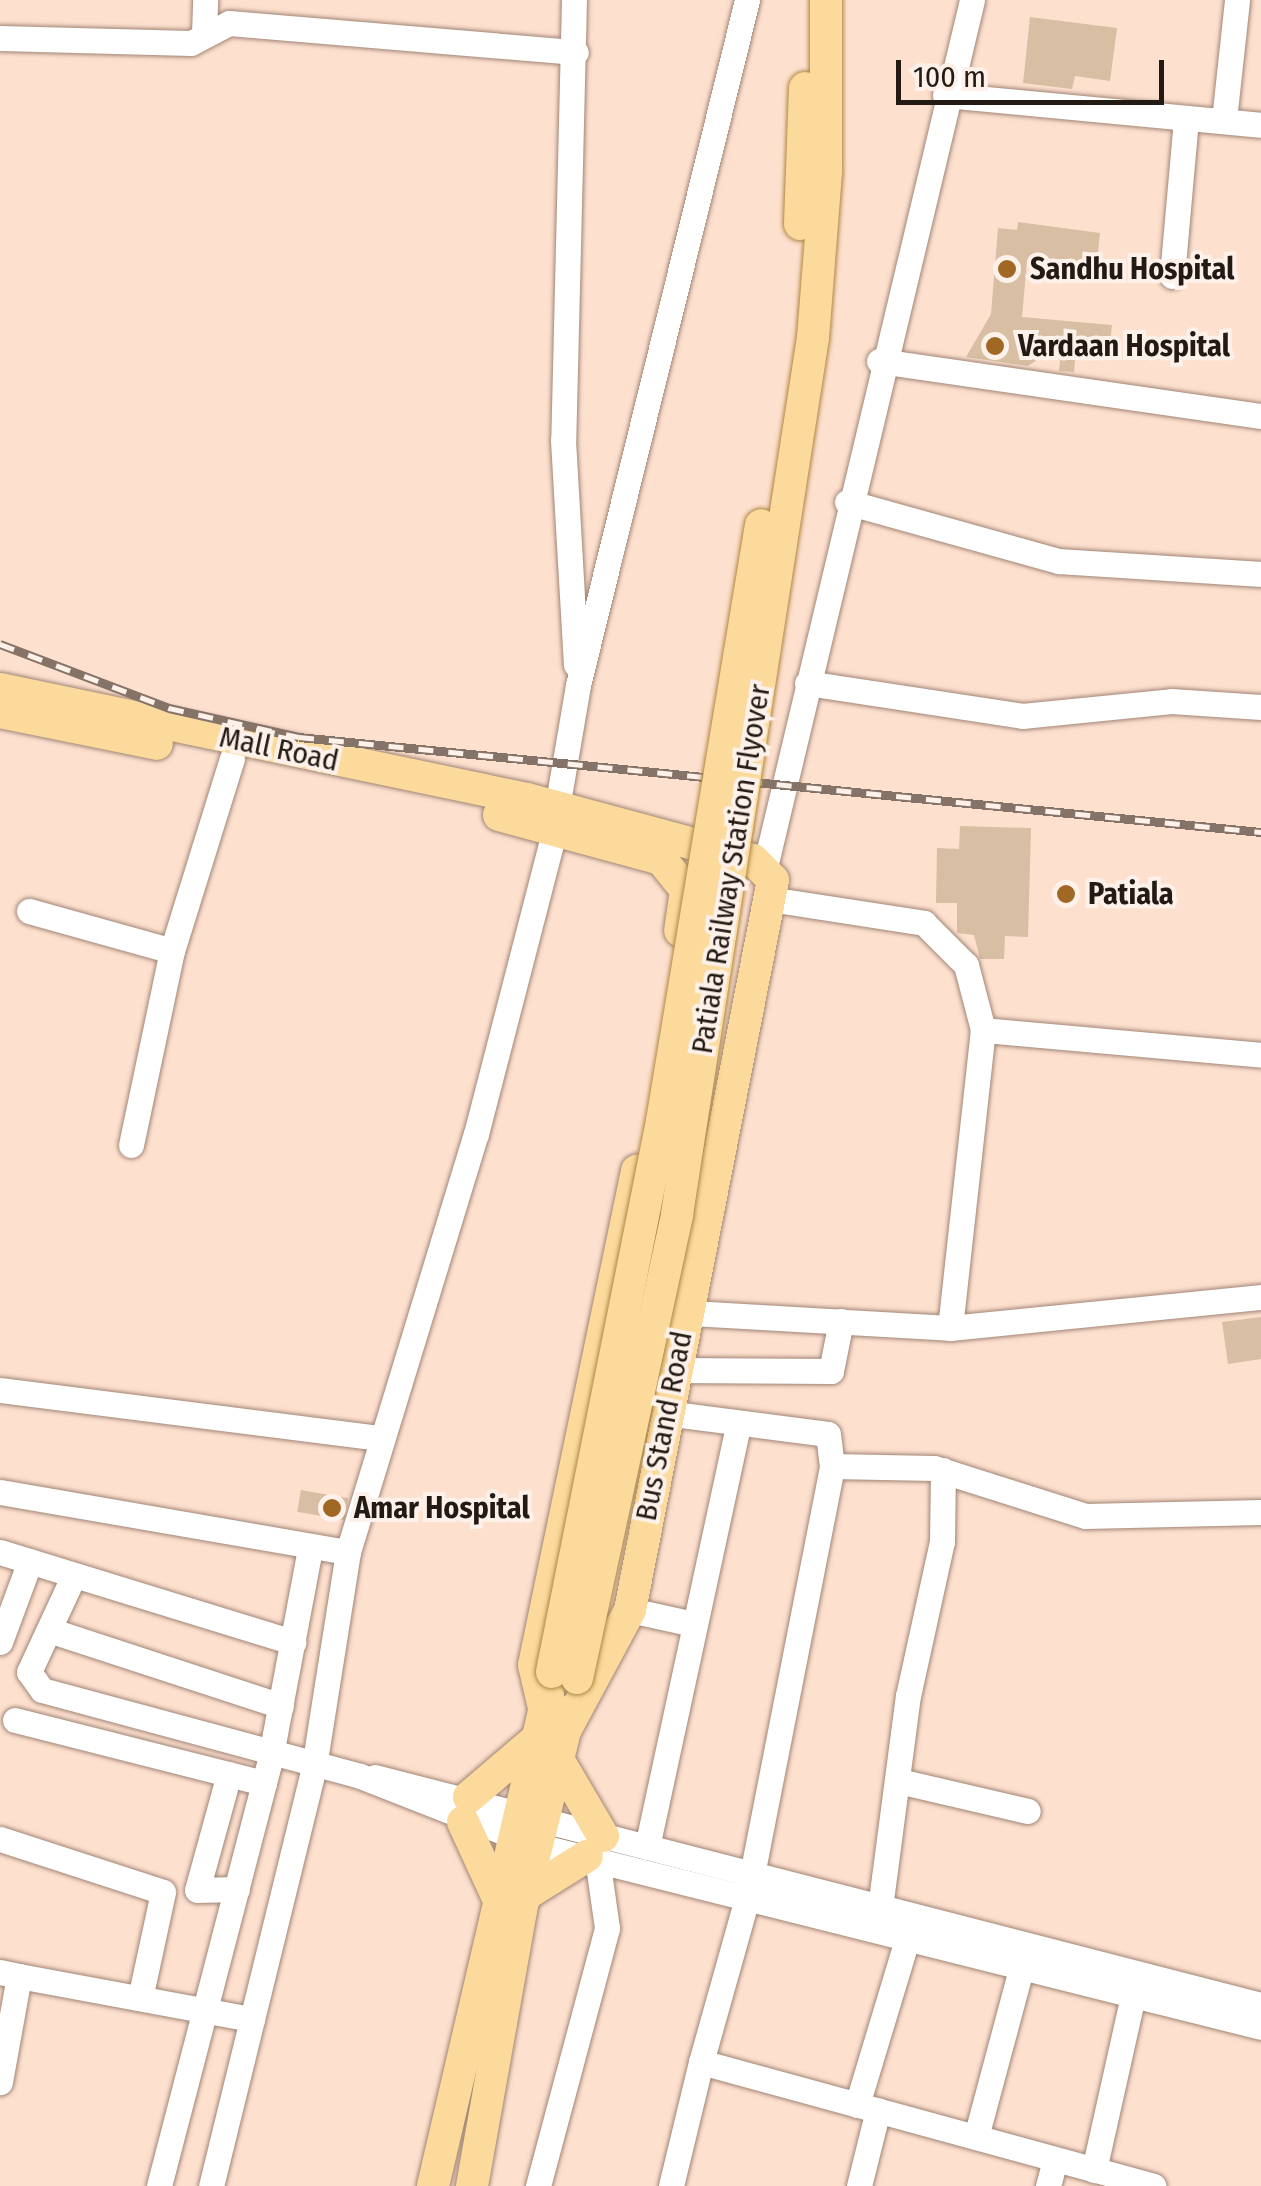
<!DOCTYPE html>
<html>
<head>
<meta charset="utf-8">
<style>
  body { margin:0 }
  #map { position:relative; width:1261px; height:2186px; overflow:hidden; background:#fee0cf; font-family:"Fira Sans Condensed",sans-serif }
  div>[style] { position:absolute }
  .building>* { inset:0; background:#d8bea2; transform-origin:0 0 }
  .roads { filter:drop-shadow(0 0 2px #a08575) drop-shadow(0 0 2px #a08575) }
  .minor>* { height:25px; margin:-12.5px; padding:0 12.5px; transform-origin:12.5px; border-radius:12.5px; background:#fff }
  .major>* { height:32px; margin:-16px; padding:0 16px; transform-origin:16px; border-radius:16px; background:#fbda9c }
  .rail>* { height:9px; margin-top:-4.5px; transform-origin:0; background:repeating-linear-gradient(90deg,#fdf1ea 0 15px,#867368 0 30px); box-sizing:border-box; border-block:2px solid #867368 }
  .bridges { filter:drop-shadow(0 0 2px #ae8742) drop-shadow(0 0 2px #ae8742) }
  .major-bridge>* { height:32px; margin:-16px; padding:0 16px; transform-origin:16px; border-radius:16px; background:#fbda9c }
  .dots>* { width:28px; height:28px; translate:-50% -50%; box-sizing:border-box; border:5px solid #fdf1ea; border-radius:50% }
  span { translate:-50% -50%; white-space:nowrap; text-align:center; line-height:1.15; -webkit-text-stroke:8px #fdf1ea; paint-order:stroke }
  .poi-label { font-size:30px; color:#241a14; font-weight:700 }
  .left { translate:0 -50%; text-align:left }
  .street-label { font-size:30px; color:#241a14 }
  .scale { position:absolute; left:896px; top:60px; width:268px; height:45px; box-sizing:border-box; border:5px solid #241a14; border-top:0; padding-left:12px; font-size:30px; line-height:35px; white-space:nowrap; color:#241a14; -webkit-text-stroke:8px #fdf1ea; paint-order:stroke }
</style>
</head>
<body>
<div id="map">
  <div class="building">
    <i style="clip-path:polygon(1030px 17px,1117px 28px,1110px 81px,1075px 76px,1072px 89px,1023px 83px)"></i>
    <i style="clip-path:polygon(1018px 222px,1100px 233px,1096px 270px,1027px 261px,1022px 317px,1112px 325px,1110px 342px,1077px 339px,1074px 372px,1059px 371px,1062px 343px,1028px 366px,966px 357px,991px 314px,998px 228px,1017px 230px)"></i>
    <i style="clip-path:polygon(960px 826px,1031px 828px,1028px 937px,1005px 936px,1004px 959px,980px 959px,974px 935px,957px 933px,957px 903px,936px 903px,937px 848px,959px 849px)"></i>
    <i style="clip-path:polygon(1261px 1317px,1261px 1359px,1228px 1364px,1222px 1322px)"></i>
    <i style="left:301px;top:1490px;width:48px;height:22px;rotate:10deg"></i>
  </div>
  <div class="roads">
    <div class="minor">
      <i style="left:574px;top:0;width:440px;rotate:91.4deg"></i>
      <i style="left:563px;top:440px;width:225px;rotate:86.7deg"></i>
      <i style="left:204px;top:34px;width:34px;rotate:-88deg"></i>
      <i style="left:0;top:38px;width:191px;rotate:1.5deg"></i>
      <i style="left:191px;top:43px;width:43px;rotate:-27.8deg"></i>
      <i style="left:229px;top:23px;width:348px;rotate:4.8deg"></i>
      <i style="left:945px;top:95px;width:317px;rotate:5.4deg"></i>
      <i style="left:1224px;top:120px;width:121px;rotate:-83.8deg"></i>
      <i style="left:1172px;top:276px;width:158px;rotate:-84.9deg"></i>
      <i style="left:879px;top:361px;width:386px;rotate:8.2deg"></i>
      <i style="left:847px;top:502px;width:220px;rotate:15.6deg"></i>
      <i style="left:1059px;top:561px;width:202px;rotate:3.7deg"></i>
      <i style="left:807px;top:683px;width:218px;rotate:8.7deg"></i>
      <i style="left:1022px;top:716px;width:150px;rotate:-5.7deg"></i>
      <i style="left:1171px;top:701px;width:90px;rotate:3.8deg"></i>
      <i style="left:557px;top:808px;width:125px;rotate:-80.3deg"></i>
      <i style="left:578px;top:685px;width:706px;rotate:-76.14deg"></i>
      <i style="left:765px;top:867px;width:891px;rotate:-76.57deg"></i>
      <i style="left:776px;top:900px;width:150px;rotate:8.8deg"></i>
      <i style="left:924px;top:923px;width:59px;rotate:45deg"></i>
      <i style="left:966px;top:965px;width:67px;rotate:75.3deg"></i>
      <i style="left:983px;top:1030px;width:279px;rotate:5.1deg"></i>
      <i style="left:29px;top:911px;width:148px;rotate:15.6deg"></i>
      <i style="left:131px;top:1145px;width:198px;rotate:-78.1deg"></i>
      <i style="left:172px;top:951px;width:202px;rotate:-72.7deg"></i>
      <i style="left:674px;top:1312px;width:276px;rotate:3.3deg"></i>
      <i style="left:950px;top:1328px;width:313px;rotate:-5.7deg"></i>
      <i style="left:950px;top:1328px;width:300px;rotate:-83.7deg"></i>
      <i style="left:675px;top:1370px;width:156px;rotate:0.4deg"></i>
      <i style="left:831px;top:1371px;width:51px;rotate:-78.7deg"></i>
      <i style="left:0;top:1390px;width:383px;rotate:7.2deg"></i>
      <i style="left:666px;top:1413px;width:163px;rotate:7.4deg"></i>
      <i style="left:828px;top:1434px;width:32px;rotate:83deg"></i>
      <i style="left:832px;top:1466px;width:102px;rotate:1.1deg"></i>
      <i style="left:934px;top:1468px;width:158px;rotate:17.6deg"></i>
      <i style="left:1085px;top:1516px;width:176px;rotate:-1.3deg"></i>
      <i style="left:0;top:1492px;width:353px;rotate:9.8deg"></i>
      <i style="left:348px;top:1552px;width:218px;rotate:99deg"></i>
      <i style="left:314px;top:1767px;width:431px;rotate:103.8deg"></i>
      <i style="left:0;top:1552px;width:307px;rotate:17.1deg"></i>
      <i style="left:348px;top:1552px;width:437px;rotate:-73deg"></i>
      <i style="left:476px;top:1134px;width:312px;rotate:-75.5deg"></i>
      <i style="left:74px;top:1575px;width:107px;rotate:114.9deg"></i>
      <i style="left:29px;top:1672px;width:22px;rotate:54deg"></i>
      <i style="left:42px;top:1690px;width:329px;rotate:15.1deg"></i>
      <i style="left:360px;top:1776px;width:192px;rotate:21.4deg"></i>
      <i style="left:539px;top:1846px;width:744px;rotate:14.07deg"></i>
      <i style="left:630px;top:1610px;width:65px;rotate:12.5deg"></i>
      <i style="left:49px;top:1630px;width:244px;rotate:18.1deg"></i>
      <i style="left:0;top:1642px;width:86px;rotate:-69.7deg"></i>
      <i style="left:15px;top:1720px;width:257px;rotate:14.2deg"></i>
      <i style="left:229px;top:1774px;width:120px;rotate:105.4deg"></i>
      <i style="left:197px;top:1890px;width:40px;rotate:-1.4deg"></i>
      <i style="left:375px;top:1777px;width:915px;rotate:14.43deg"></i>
      <i style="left:903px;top:1782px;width:128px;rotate:13.1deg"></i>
      <i style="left:0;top:1839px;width:171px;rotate:18deg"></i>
      <i style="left:163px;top:1892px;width:108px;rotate:102.2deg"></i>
      <i style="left:647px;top:1847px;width:430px;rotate:-77.8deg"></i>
      <i style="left:878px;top:1923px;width:229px;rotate:-82.5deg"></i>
      <i style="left:908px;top:1696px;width:158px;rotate:-77.6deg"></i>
      <i style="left:942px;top:1542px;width:72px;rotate:-89.2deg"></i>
      <i style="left:0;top:1972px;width:19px;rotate:12deg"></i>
      <i style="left:19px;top:1976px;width:108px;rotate:100.2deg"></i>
      <i style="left:19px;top:1976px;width:237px;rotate:10.5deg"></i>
      <i style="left:701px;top:2062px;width:173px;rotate:-74.3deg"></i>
      <i style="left:748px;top:1895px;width:437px;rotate:-78.9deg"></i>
      <i style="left:857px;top:2105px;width:177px;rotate:-73.2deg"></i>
      <i style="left:976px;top:2137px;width:178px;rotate:-75deg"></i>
      <i style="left:1094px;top:2170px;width:197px;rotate:-77.4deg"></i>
      <i style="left:159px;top:2186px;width:445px;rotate:-75.4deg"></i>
      <i style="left:271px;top:1755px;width:211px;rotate:-79.3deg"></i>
      <i style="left:538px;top:2186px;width:267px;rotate:-75deg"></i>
      <i style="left:607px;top:1928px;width:71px;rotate:-98.1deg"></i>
      <i style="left:671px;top:2186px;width:128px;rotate:-76.4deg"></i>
      <i style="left:701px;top:2062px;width:469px;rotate:15.3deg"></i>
      <i style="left:859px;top:2186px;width:78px;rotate:-76deg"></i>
      <i style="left:1048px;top:2186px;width:27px;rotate:-75deg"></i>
    </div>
    <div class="major">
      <i style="left:0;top:689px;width:538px;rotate:11.79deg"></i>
      <i style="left:527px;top:799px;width:234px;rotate:15.1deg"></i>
      <i style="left:753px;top:860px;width:28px;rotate:45deg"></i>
      <i style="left:773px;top:880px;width:744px;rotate:101.08deg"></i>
      <i style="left:630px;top:1610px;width:135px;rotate:118.3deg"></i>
      <i style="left:0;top:712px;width:160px;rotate:11.5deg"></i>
      <i style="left:499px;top:815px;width:168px;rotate:15.2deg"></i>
      <i style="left:661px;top:859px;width:40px;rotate:51deg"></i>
      <i style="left:686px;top:890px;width:41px;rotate:98.3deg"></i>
      <i style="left:545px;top:1712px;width:48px;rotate:-103.2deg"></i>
      <i style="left:534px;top:1665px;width:505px;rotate:-78.22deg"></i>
      <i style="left:559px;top:1761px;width:87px;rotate:59.6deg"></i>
      <i style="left:469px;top:1797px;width:89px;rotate:-40.5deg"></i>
      <i style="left:463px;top:1822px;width:84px;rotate:65.3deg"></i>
      <i style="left:525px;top:1895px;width:73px;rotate:-32.2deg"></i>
      <i style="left:433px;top:2186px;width:505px;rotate:-76.84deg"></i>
      <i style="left:472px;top:2186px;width:280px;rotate:-79.9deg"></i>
      <i style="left:521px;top:1910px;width:205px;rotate:-76.2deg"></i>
    </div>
  </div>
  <div class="rail">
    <i style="left:0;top:644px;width:181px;rotate:20.7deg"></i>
    <i style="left:169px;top:708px;width:133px;rotate:12.6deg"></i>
    <i style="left:299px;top:737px;width:967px;rotate:5.64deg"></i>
  </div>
  <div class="bridges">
    <div class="major-bridge">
      <i style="left:800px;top:224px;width:136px;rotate:-87.9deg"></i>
      <i style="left:552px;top:1672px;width:562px;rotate:-78.71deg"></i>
      <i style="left:662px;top:1121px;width:604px;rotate:-80.57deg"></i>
      <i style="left:577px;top:1678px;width:475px;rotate:-77.8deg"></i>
      <i style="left:677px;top:1214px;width:886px;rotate:-81.18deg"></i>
      <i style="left:813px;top:338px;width:168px;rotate:-85.5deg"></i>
      <i style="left:826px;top:171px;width:171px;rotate:-90deg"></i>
    </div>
  </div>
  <div class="dots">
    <i style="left:1007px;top:269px;background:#a06725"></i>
    <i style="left:995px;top:346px;background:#a06725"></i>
    <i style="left:1066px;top:894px;background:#a06725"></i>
    <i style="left:332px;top:1508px;background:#a06725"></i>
  </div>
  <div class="poi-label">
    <span class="left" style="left:1030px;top:269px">Sandhu Hospital</span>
    <span class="left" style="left:1018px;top:346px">Vardaan Hospital</span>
    <span class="left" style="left:1088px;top:894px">Patiala</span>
    <span class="left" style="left:354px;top:1508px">Amar Hospital</span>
  </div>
  <div class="street-label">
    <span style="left:279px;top:749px;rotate:12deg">Mall Road</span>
    <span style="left:731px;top:869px;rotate:-81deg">Patiala Railway Station Flyover</span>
    <span style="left:664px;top:1426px;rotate:-79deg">Bus Stand Road</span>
  </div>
  <div class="scale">100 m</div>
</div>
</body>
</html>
